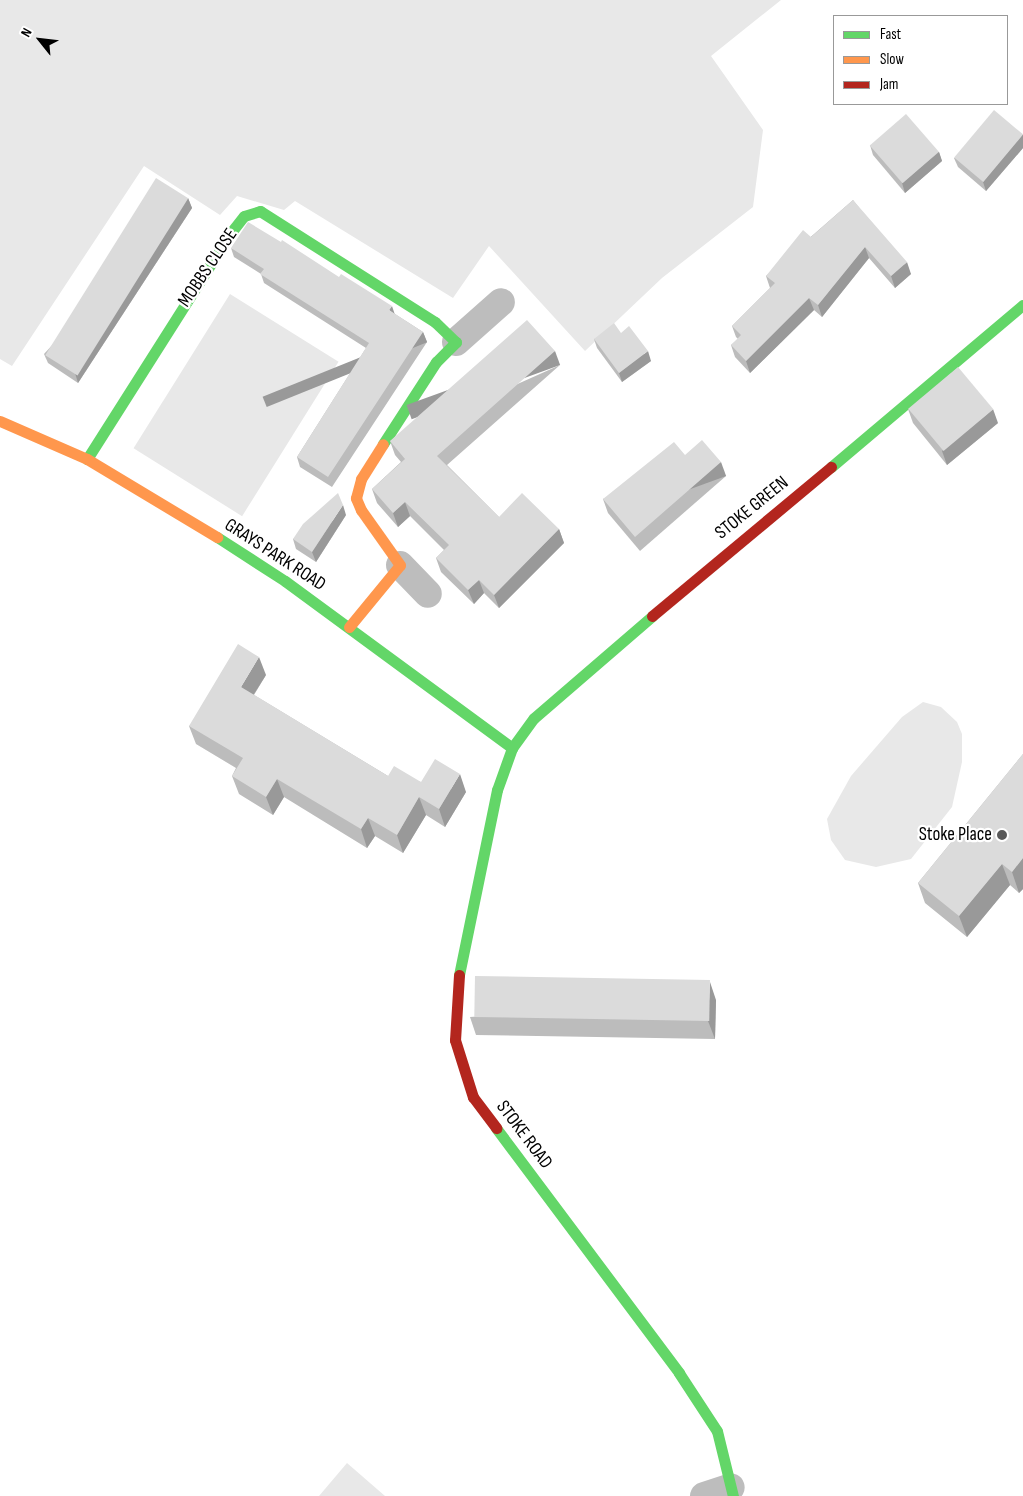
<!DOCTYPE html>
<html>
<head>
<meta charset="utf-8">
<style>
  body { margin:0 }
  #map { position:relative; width:1023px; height:1496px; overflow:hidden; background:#fff; font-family:"Sofia Sans Condensed",sans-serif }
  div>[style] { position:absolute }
  .green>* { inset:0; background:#e8e8e8; transform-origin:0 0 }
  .street>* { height:28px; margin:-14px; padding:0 14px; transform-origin:14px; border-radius:14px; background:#bdbdbd }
  .fast>* { height:11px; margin:-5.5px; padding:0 5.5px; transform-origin:5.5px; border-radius:5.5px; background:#63d668 }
  .slow>* { height:11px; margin:-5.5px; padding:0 5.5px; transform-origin:5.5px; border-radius:5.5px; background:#ff974d }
  .jam>* { height:11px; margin:-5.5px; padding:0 5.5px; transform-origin:5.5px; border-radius:5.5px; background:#b3261e }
  .wall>* { inset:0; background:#bcbcbc }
  .shaded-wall>* { inset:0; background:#999; transform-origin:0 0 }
  .building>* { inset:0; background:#dbdbdb; transform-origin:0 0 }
  .dots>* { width:14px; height:14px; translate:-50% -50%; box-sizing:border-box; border:2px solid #fff; border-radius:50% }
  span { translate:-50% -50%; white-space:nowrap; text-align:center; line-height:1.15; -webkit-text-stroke:4.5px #fff; paint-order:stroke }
  .street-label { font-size:19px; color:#000 }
  .poi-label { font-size:19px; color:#000 }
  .right { translate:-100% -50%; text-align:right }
  .legend { position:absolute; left:833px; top:15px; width:175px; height:90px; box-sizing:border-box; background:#fff; border:1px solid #999; margin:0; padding:6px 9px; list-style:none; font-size:15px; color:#000 }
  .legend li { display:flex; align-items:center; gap:10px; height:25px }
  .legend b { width:25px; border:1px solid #999 }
  .north { position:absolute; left:15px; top:15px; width:50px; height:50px; -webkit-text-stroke:4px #fff; paint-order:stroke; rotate:299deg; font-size:14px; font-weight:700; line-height:20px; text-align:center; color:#000 }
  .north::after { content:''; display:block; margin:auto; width:18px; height:22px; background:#000; clip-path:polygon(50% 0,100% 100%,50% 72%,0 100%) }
</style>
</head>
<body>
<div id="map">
  <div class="green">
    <i style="clip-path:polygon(0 0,781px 0,711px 56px,763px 130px,753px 207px,662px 278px,585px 351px,489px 246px,453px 298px,295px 201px,284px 210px,237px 196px,220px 215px,144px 166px,12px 366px,0 359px)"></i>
    <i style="left:230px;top:294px;width:128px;height:182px;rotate:32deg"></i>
    <i style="clip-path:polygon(923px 702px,941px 707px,957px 722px,962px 734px,962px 762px,952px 807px,911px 859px,876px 867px,845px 860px,831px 840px,827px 819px,851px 776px,902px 717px)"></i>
    <i style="clip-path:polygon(347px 1463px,385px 1496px,319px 1496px)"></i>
  </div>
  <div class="street">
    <i style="left:456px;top:342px;width:60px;rotate:-41.6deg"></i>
    <i style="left:400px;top:565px;width:40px;rotate:46deg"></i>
    <i style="left:704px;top:1496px;width:28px;rotate:-18deg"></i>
  </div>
  <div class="fast">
    <i style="left:87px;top:459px;width:265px;rotate:-57.6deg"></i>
    <i style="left:229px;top:235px;width:24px;rotate:-52deg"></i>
    <i style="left:244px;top:216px;width:17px;rotate:-17deg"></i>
    <i style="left:260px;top:211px;width:207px;rotate:32.4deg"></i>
    <i style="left:435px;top:322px;width:29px;rotate:44deg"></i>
    <i style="left:456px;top:342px;width:28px;rotate:135deg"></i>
    <i style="left:436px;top:362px;width:98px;rotate:122.9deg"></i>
    <i style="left:831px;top:467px;width:251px;rotate:-40.2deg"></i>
    <i style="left:217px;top:537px;width:81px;rotate:32.9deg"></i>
    <i style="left:285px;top:581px;width:282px;rotate:36.3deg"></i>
    <i style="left:459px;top:975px;width:189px;rotate:-78.4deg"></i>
    <i style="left:497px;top:790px;width:45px;rotate:-70.3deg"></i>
    <i style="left:512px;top:748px;width:37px;rotate:-54deg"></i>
    <i style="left:534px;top:718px;width:156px;rotate:-40.8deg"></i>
    <i style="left:496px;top:1128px;width:306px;rotate:53.2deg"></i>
    <i style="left:679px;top:1373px;width:69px;rotate:56.8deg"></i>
    <i style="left:717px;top:1431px;width:67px;rotate:76.2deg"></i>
  </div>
  <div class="slow">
    <i style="left:0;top:421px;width:95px;rotate:23.6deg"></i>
    <i style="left:87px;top:459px;width:152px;rotate:31deg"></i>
    <i style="left:349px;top:627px;width:80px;rotate:-50.6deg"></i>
    <i style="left:400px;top:565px;width:67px;rotate:-125.3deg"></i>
    <i style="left:361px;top:510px;width:13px;rotate:-113deg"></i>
    <i style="left:356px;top:498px;width:20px;rotate:-75deg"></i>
    <i style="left:361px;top:479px;width:41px;rotate:-57.8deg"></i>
  </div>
  <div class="jam">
    <i style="left:652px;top:616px;width:233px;rotate:-39.8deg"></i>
    <i style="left:459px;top:975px;width:65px;rotate:93.5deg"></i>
    <i style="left:455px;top:1040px;width:60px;rotate:72.5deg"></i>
    <i style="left:473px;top:1097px;width:39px;rotate:53deg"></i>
  </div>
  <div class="wall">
    <i style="clip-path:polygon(1023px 134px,1023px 148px,986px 191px,958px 167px,954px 158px)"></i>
    <i style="clip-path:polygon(870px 145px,939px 152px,942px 161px,905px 193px,873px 155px)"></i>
    <i style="clip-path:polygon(188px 198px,192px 208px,78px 383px,48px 363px,44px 354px)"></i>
    <i style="clip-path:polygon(853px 200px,911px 274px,895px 288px,869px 258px,822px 317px,814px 310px,750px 373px,735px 357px,731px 345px,738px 339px,736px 337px,732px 326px,770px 288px,766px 276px)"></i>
    <i style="clip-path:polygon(231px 248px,395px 314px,423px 332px,427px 342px,332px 487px,300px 467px,297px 457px,366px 348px,264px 283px,261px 274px,234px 257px)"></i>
    <i style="clip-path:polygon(621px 333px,651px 361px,622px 382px,597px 348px,594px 339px)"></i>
    <i style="clip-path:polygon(560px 365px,447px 465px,499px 517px,559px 529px,564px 543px,499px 608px,484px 593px,474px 604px,441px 572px,436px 558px,444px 550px,410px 516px,398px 527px,377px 503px,372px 489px,401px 462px,395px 455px,390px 441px)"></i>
    <i style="clip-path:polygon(908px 409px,998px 423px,947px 465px,913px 423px)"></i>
    <i style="clip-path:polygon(685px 455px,726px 476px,640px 551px,608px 513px,603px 499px)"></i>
    <i style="clip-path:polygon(346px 515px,316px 562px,296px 549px,293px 539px)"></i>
    <i style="clip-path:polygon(266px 675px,254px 695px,388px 776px,421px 782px,466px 792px,445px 827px,426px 815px,403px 853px,375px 836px,367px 848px,284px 797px,273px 815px,239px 794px,232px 776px,236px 768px,196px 744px,189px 726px)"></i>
    <i style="clip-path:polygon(1023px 754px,1023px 889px,1019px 893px,1010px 885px,967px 937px,925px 903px,918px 883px)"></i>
    <i style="clip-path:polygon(716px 1000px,715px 1039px,476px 1035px,470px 1017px)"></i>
  </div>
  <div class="shaded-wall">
    <i style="clip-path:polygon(1023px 134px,1023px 148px,986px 191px,983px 182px)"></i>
    <i style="clip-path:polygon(939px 152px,942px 161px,905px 193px,902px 183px)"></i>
    <i style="clip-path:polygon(188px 198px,192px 208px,78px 383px,75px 373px)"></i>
    <i style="clip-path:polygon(865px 247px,869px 258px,822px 317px,818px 305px)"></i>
    <i style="clip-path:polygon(907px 262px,911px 274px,895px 288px,891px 276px)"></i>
    <i style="clip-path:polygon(809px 298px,814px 310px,750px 373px,746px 361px)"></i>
    <i style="clip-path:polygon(392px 306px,395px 315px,389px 310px)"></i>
    <i style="left:423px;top:332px;width:11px;height:173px;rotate:68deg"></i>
    <i style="left:555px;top:351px;width:15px;height:158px;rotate:70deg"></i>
    <i style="clip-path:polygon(648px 351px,651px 361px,622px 382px,619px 373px)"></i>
    <i style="clip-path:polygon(993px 409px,998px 423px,947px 465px,942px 451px)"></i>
    <i style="left:721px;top:462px;width:15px;height:114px;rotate:70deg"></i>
    <i style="clip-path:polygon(405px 502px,410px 516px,398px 527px,393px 513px)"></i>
    <i style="clip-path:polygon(343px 505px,346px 515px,316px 562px,312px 552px)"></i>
    <i style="clip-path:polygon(559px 529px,564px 543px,499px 608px,494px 595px)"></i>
    <i style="clip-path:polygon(479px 580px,484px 593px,474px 604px,468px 590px)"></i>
    <i style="clip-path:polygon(259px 657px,266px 675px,247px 705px,241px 687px)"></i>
    <i style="clip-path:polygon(460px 774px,466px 792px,445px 827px,439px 809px)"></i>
    <i style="clip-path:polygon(277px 779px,284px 797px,273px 815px,266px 797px)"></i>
    <i style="clip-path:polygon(419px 797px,426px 815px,403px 853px,397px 835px)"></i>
    <i style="clip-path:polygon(368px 818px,375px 836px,367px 848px,361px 829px)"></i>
    <i style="clip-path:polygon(1023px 858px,1023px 889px,1019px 893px,1012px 872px)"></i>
    <i style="clip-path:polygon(1002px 864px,1010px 885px,967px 937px,959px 916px)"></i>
    <i style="clip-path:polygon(710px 982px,716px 1000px,715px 1039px,708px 1021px)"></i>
  </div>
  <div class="building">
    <i style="left:994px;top:110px;width:38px;height:62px;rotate:40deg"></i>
    <i style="left:906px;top:114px;width:50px;height:48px;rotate:49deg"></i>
    <i style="left:156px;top:178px;width:38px;height:209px;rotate:32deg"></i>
    <i style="clip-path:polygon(853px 200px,907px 262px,891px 276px,865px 247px,818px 305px,809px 298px,746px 361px,731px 345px,741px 335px,732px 326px,775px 283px,766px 276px,803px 230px,811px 237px)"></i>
    <i style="clip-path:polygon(248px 222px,281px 242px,282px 240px,339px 277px,341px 274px,392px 306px,389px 310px,423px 332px,328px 477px,297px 457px,369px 343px,260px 274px,264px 269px,231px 248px)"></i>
    <i style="clip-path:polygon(527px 320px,555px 351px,437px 456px,499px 517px,522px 493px,559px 529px,494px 595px,479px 580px,468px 590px,436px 558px,449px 545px,405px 502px,393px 513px,372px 489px,405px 459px,390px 441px)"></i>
    <i style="clip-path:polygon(614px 323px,621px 333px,629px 326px,648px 351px,619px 373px,594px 339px)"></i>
    <i style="left:958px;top:367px;width:55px;height:65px;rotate:50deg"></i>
    <i style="clip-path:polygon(702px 440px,721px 462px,635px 537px,603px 499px,674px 442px,685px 455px)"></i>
    <i style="clip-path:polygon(338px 493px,343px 505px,312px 552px,293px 539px,303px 524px)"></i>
    <i style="clip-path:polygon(238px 644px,259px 657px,241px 687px,388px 776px,394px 766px,421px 782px,435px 759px,460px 774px,439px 809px,419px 797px,397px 835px,368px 818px,361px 829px,277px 779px,266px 797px,232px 776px,243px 758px,189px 726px)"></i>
    <i style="clip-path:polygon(1023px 754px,1023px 858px,1012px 872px,1002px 864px,959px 916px,918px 883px)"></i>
    <i style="left:475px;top:976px;width:235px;height:41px;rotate:1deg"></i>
  </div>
  <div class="dots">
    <i style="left:1002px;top:835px;background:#595959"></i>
  </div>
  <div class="street-label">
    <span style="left:208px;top:268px;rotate:-56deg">MOBBS CLOSE</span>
    <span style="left:752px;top:508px;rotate:-39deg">STOKE GREEN</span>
    <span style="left:275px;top:555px;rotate:33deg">GRAYS PARK ROAD</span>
    <span style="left:524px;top:1135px;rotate:53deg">STOKE ROAD</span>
  </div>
  <div class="poi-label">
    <span class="right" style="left:992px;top:835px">Stoke Place</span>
  </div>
  <ul class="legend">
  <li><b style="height:6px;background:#63d668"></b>Fast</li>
  <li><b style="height:6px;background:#ff974d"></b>Slow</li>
  <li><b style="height:6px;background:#b3261e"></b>Jam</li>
  </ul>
  <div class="north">N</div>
</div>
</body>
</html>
